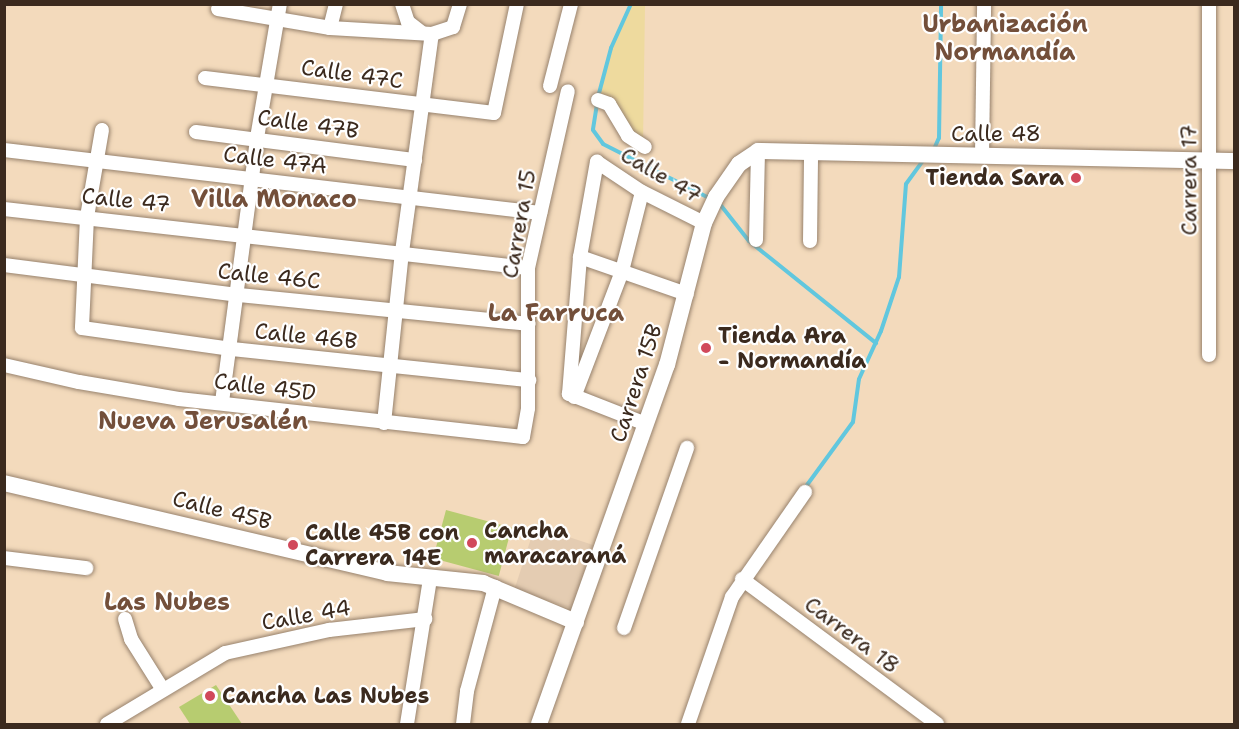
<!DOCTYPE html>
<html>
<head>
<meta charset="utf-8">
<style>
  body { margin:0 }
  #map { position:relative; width:1239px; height:729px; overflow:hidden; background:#f3dabc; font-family:"Shantell Sans",sans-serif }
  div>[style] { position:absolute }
  .built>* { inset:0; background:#e4ccb2; transform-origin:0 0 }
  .green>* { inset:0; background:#b7cc70; transform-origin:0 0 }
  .sand>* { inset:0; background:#eeda9e }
  .stream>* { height:4px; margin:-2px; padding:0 2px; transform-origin:2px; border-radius:2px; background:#61c7de }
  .roads { filter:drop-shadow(0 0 2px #97826d) drop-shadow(0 0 2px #97826d) }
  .minor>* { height:14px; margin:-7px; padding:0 7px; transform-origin:7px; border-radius:7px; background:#fff }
  .tertiary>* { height:16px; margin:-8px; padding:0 8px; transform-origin:8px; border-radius:8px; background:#fff }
  .dots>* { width:16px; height:16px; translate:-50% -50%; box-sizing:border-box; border:3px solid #fff; border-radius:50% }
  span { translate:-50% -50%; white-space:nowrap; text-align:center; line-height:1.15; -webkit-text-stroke:4.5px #fff; paint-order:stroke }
  .street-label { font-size:22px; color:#3b2a1e }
  .poi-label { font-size:22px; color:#3b2a1e; font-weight:700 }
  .right { translate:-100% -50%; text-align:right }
  .left { translate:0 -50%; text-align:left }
  .neighbourhood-label { font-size:24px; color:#734f3a; font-weight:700 }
  .frame { position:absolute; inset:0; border:6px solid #3b2a1e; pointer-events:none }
</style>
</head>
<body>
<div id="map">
  <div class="built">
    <i style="left:535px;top:526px;width:62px;height:67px;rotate:18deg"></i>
  </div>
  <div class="green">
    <i style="left:446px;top:510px;width:68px;height:50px;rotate:15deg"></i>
    <i style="clip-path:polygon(216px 685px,242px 724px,190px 724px,179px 707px)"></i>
  </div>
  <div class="sand">
    <i style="clip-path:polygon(632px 5px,645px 5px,643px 144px,599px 99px,612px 48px)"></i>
  </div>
  <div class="stream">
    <i style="left:598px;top:97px;width:51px;rotate:-75.1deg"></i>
    <i style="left:611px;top:48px;width:48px;rotate:-65.6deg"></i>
    <i style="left:597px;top:104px;width:26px;rotate:99deg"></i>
    <i style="left:593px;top:130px;width:17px;rotate:54deg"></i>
    <i style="left:603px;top:144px;width:119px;rotate:27deg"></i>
    <i style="left:934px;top:149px;width:12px;rotate:-66deg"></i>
    <i style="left:939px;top:138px;width:134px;rotate:-89.1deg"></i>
    <i style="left:719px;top:203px;width:48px;rotate:51.7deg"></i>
    <i style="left:749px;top:241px;width:163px;rotate:38.8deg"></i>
    <i style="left:807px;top:485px;width:78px;rotate:-53.9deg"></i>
    <i style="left:853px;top:422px;width:43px;rotate:-82.1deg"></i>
    <i style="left:859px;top:379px;width:53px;rotate:-65.4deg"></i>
    <i style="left:881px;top:331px;width:57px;rotate:-71.6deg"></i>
    <i style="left:899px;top:277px;width:93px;rotate:-85.7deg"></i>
    <i style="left:906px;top:184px;width:31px;rotate:-54deg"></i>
  </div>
  <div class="roads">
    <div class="minor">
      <i style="left:402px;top:4px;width:19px;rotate:72deg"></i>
      <i style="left:408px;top:22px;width:18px;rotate:38deg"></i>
      <i style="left:1209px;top:4px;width:351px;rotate:90deg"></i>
      <i style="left:218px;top:9px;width:114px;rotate:9.6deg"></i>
      <i style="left:330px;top:28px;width:102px;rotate:3.4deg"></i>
      <i style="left:432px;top:34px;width:22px;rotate:-18deg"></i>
      <i style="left:453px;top:27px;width:24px;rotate:-73deg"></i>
      <i style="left:330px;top:28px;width:25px;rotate:-76deg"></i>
      <i style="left:205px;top:78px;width:291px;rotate:6.9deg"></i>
      <i style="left:494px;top:113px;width:111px;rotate:-78.1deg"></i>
      <i style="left:550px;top:86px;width:85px;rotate:-75.6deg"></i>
      <i style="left:598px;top:100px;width:12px;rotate:20deg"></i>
      <i style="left:609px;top:104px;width:37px;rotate:59deg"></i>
      <i style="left:628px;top:136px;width:20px;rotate:33deg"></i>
      <i style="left:102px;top:130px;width:88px;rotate:99.8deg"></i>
      <i style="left:87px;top:217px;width:111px;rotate:92.6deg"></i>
      <i style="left:82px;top:328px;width:151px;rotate:8deg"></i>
      <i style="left:232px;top:349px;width:299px;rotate:6deg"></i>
      <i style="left:196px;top:132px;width:221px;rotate:7.3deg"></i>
      <i style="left:4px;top:150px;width:540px;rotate:6.7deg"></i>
      <i style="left:982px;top:156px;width:152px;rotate:-89.2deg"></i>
      <i style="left:4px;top:209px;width:527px;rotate:6.42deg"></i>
      <i style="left:756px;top:240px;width:89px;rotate:-88.7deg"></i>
      <i style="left:810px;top:241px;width:88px;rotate:-89.3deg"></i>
      <i style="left:580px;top:257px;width:113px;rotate:19.1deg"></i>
      <i style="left:4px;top:265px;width:237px;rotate:7.3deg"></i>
      <i style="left:239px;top:295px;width:291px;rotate:5.7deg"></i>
      <i style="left:4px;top:365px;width:77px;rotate:12.8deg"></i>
      <i style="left:79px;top:382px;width:101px;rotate:9.6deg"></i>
      <i style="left:179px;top:399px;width:346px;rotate:6.3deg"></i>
      <i style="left:523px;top:437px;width:29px;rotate:-80deg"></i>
      <i style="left:528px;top:408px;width:140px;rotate:-90deg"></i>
      <i style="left:528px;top:268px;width:181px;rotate:-77.3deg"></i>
      <i style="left:574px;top:397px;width:135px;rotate:-69.1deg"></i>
      <i style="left:622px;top:271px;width:81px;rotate:-75.8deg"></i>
      <i style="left:222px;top:402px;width:266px;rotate:-82.4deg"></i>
      <i style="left:257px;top:138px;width:136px;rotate:-80.3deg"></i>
      <i style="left:384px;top:423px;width:172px;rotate:-84deg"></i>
      <i style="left:402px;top:252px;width:220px;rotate:-82.2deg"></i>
      <i style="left:646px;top:424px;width:83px;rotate:-158.7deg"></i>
      <i style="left:569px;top:394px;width:137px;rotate:-85.4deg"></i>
      <i style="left:580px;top:257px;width:97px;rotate:-79.9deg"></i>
      <i style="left:597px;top:162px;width:54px;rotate:33.7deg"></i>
      <i style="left:642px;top:192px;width:69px;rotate:26.6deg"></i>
      <i style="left:4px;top:558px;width:83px;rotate:7deg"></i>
      <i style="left:742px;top:579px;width:243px;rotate:36.6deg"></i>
      <i style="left:125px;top:619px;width:21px;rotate:73deg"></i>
      <i style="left:131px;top:639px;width:60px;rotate:57.9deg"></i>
      <i style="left:624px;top:628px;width:191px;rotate:-70.7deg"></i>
      <i style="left:107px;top:724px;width:138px;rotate:-31deg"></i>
      <i style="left:225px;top:653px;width:107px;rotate:-12.5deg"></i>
      <i style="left:329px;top:630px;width:97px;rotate:-6.5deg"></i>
      <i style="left:407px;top:724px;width:148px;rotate:-81deg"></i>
      <i style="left:463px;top:724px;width:33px;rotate:-83deg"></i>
      <i style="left:467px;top:691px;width:108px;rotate:-74.9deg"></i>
      <i style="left:688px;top:724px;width:134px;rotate:-70.9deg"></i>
      <i style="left:732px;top:597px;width:128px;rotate:-55.2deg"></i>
    </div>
    <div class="tertiary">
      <i style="left:4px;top:483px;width:393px;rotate:13.2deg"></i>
      <i style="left:387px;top:573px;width:97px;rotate:5.9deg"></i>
      <i style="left:483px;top:583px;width:101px;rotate:22.8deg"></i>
      <i style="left:539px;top:724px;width:381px;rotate:-70.4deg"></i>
      <i style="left:667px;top:365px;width:147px;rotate:-75.4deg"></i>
      <i style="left:704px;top:223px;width:29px;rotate:-65deg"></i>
      <i style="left:716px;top:197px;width:40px;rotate:-55.1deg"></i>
      <i style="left:739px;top:164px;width:23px;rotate:-34deg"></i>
      <i style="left:758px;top:151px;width:476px;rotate:1.2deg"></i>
    </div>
  </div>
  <div class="dots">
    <i style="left:1076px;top:178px;background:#d1495b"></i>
    <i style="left:706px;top:348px;background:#d1495b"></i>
    <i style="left:472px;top:543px;background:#d1495b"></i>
    <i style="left:293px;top:545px;background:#d1495b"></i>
    <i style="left:210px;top:696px;background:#d1495b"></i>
  </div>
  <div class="street-label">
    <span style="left:352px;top:74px;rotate:8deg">Calle 47C</span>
    <span style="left:308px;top:124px;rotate:8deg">Calle 47B</span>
    <span style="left:996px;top:134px">Calle 48</span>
    <span style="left:275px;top:160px;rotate:7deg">Calle 47A</span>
    <span style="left:661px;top:175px;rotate:30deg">Calle 47</span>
    <span style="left:1189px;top:180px;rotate:-90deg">Carrera 17</span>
    <span style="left:126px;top:200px;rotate:6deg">Calle 47</span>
    <span style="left:519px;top:224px;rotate:-80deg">Carrera 15</span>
    <span style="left:269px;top:276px;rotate:6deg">Calle 46C</span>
    <span style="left:306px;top:336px;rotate:6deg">Calle 46B</span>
    <span style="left:636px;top:383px;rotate:-72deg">Carrera 15B</span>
    <span style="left:265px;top:387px;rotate:7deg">Calle 45D</span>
    <span style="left:222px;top:510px;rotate:14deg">Calle 45B</span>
    <span style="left:306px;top:615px;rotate:-10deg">Calle 44</span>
    <span style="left:852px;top:635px;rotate:37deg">Carrera 18</span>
  </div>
  <div class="poi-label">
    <span class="right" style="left:1064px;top:178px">Tienda Sara</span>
    <span class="left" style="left:718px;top:348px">Tienda Ara<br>- Normandía</span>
    <span class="left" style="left:484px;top:543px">Cancha<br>maracaraná</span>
    <span class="left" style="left:305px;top:545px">Calle 45B con<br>Carrera 14E</span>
    <span class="left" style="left:222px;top:696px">Cancha Las Nubes</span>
  </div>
  <div class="neighbourhood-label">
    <span style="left:1005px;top:39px">Urbanización<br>Normandía</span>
    <span style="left:274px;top:200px">Villa Monaco</span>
    <span style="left:556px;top:314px">La Farruca</span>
    <span style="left:203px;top:422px">Nueva Jerusalén</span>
    <span style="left:167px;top:603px">Las Nubes</span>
  </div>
  <div class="frame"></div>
</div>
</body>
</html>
